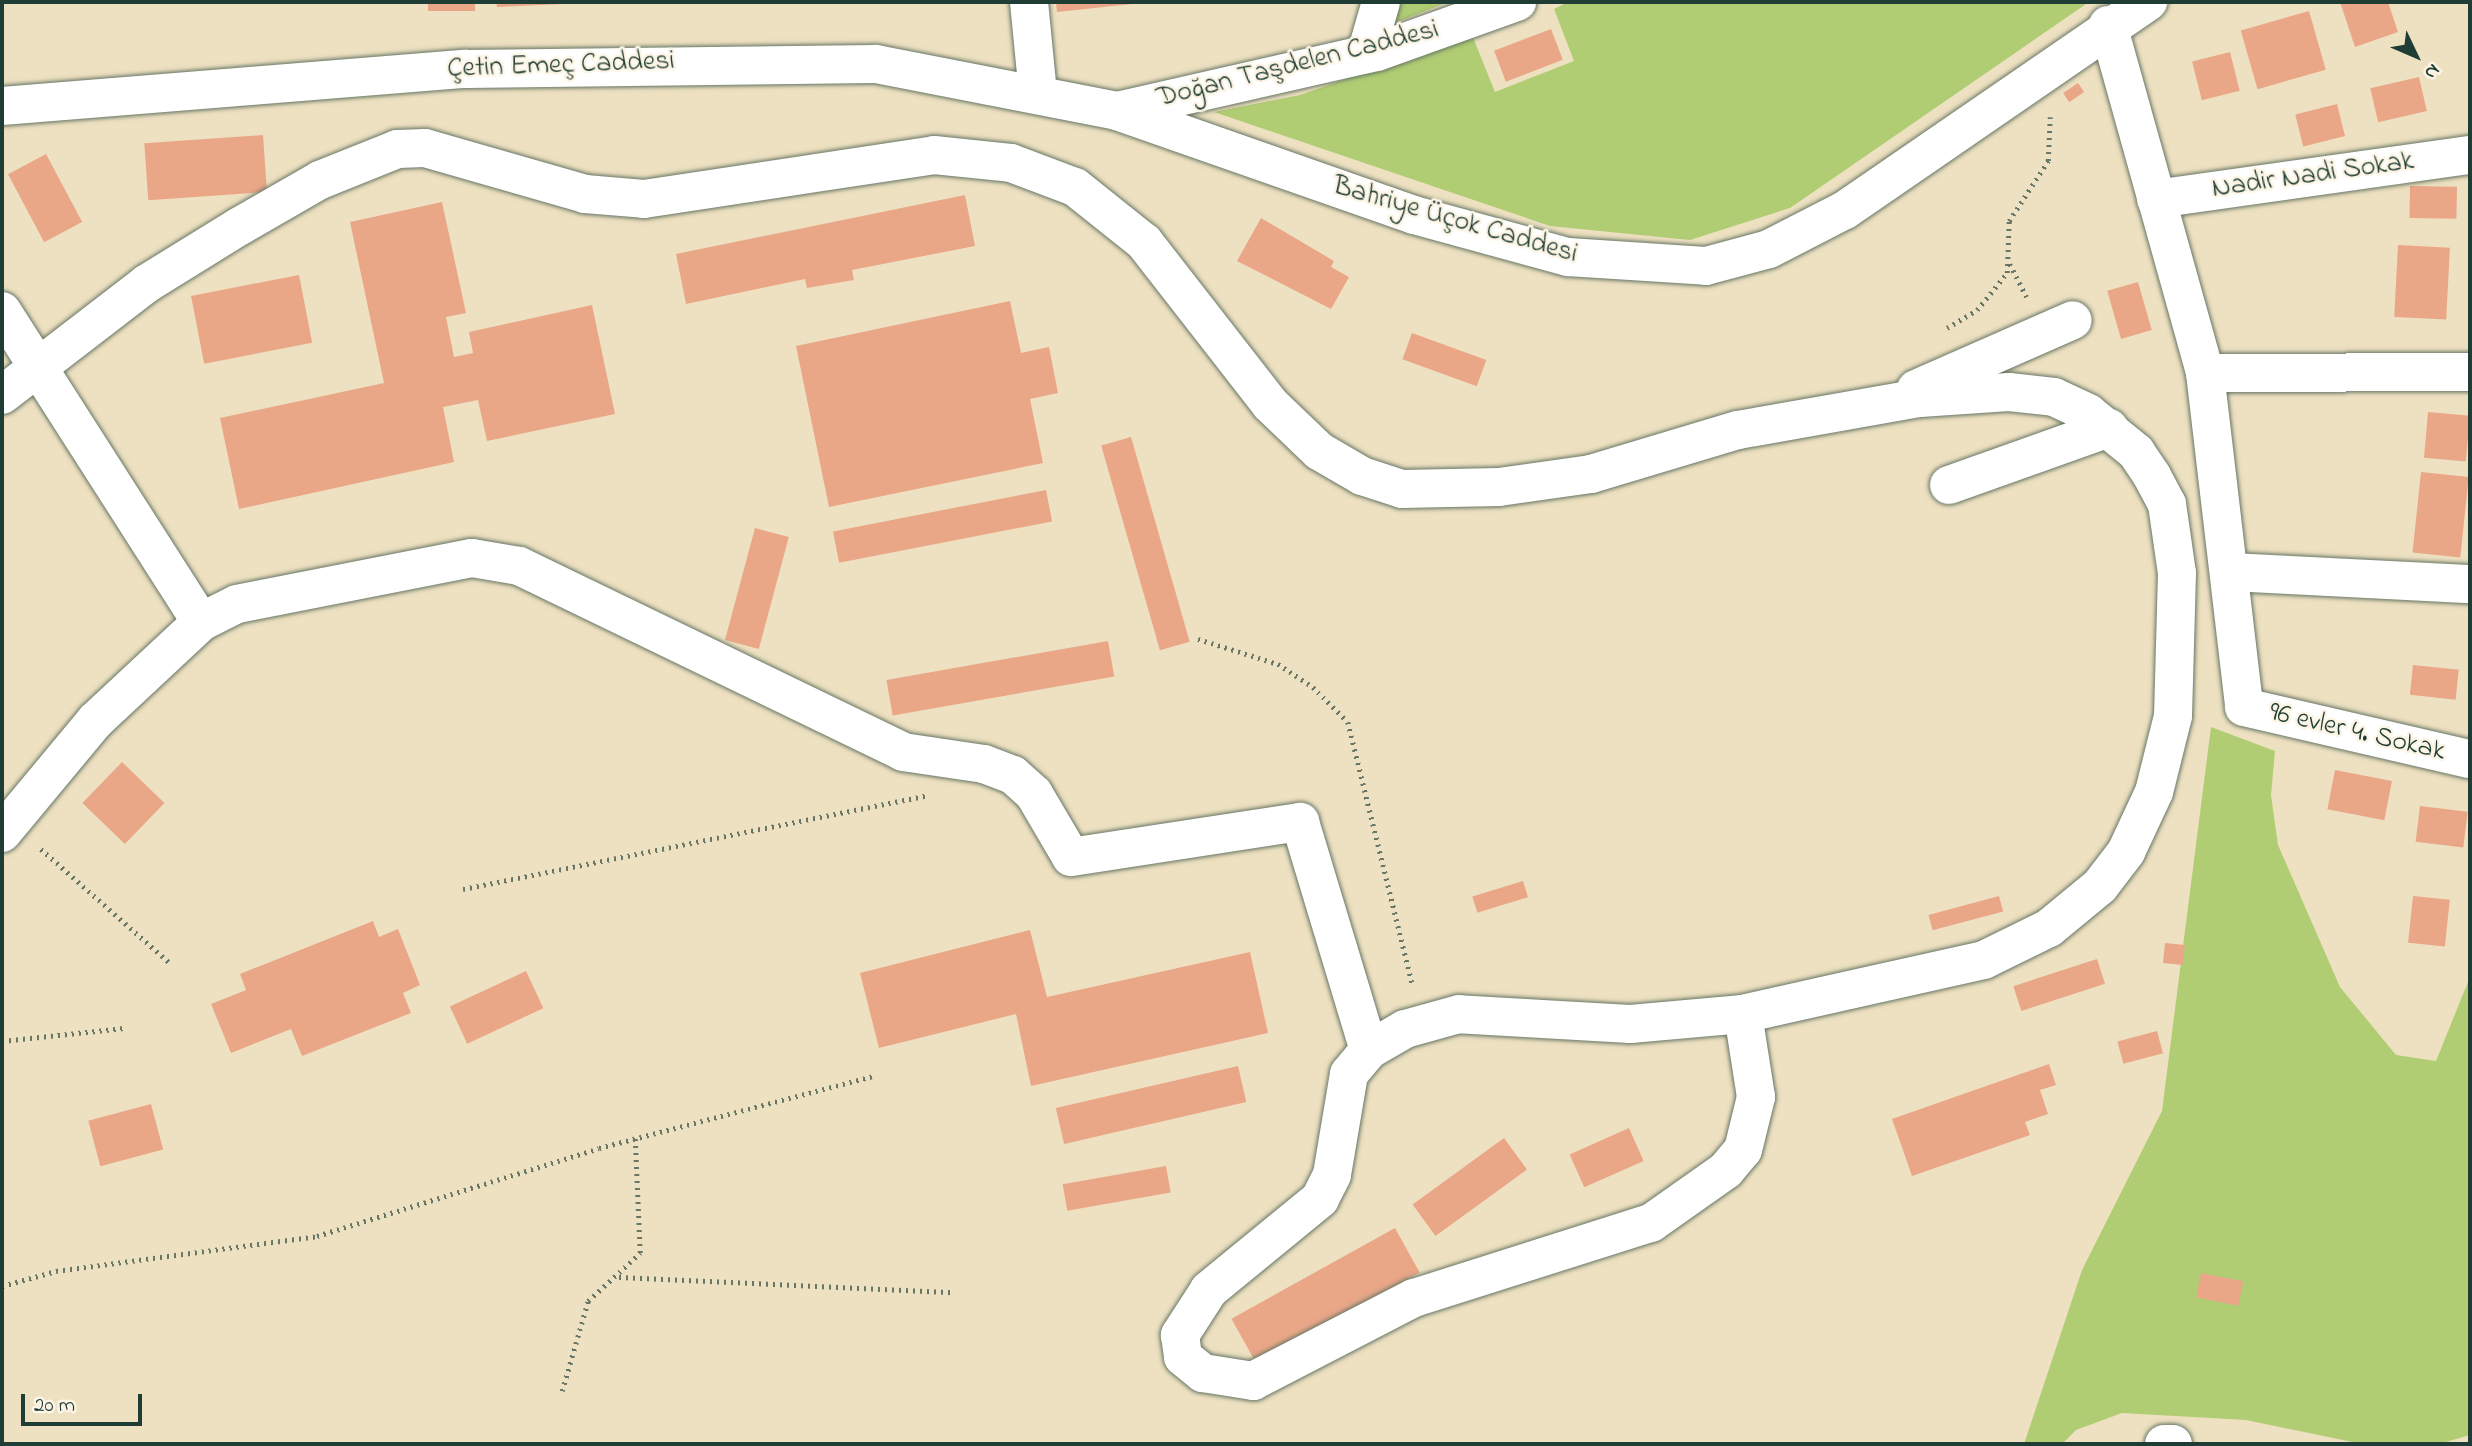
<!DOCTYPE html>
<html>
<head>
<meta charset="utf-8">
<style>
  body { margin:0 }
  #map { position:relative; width:2472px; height:1446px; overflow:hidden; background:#eee1c1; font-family:"Indie Flower",sans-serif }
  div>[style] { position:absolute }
  .green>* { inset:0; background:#b0cd73 }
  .building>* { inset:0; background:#e9a788; transform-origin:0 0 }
  .path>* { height:4.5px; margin-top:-2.25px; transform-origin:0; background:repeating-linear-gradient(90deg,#677665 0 2px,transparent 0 7px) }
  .roads { filter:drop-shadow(0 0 2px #677665) drop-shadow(0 0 2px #677665) }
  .minor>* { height:38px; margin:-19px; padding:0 19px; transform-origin:19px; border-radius:19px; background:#fff }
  span { translate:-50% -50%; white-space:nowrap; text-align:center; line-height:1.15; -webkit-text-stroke:5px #fcf5e5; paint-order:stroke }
  .street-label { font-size:28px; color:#1f3d34 }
  .frame { position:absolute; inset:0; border:4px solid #1f3d34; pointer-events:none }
  .north { position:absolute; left:2381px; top:21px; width:70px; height:70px; -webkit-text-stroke:5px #fcf5e5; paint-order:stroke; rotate:134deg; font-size:19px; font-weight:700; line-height:28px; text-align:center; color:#1f3d34 }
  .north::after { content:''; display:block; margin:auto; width:24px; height:32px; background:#1f3d34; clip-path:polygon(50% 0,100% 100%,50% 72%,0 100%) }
  .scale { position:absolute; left:21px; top:1394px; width:121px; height:32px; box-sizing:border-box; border:4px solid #1f3d34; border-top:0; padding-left:9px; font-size:21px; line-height:24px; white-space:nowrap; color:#1f3d34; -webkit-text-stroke:5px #fcf5e5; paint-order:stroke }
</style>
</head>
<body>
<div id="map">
  <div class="green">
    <i style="clip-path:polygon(1398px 2px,1448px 2px,1392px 24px)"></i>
    <i style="clip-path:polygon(1568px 2px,2089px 2px,1790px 208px,1690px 240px,1550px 226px,1214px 112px,1300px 95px,1472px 35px,1495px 92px,1574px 61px,1554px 9px)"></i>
    <i style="clip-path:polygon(2211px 727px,2275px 751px,2271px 795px,2278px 845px,2340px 987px,2396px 1055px,2436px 1061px,2470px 977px,2470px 1435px,2439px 1444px,2362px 1444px,2246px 1420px,2122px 1413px,2076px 1430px,2062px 1444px,2024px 1444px,2082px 1270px,2162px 1111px)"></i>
  </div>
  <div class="building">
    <i style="left:428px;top:2px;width:47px;height:9px"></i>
    <i style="clip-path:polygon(496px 2px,563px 2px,563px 4px,497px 7px)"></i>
    <i style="clip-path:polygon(1056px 2px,1132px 2px,1132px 4px,1057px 12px)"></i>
    <i style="clip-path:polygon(2340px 2px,2388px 2px,2398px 32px,2355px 47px)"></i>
    <i style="left:2309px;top:11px;width:61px;height:71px;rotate:74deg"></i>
    <i style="left:1551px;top:29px;width:33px;height:61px;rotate:69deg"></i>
    <i style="left:2230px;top:52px;width:40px;height:39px;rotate:76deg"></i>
    <i style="left:2419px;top:77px;width:35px;height:50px;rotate:77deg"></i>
    <i style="left:2078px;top:83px;width:11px;height:18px;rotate:56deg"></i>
    <i style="left:2337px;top:104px;width:33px;height:43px;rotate:76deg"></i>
    <i style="left:263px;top:135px;width:57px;height:119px;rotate:86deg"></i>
    <i style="left:46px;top:154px;width:77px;height:43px;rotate:62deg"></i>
    <i style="left:2410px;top:186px;width:47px;height:32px;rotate:1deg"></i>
    <i style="clip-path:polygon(965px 195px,975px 246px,852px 270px,854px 280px,807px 288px,805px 279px,686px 304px,676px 254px)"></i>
    <i style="clip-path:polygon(442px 202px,466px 313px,446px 317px,454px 357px,473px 353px,469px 332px,592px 305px,615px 414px,487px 441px,478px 400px,443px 407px,454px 462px,239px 509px,220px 418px,384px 383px,350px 222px)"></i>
    <i style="clip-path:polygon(1261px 218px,1334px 261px,1331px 267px,1349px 277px,1331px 309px,1237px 261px)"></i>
    <i style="left:2398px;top:245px;width:52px;height:72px;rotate:3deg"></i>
    <i style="left:299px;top:275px;width:69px;height:110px;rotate:79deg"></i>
    <i style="left:2138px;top:282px;width:50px;height:32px;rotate:74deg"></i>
    <i style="clip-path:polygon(1010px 301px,1021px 353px,1049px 347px,1058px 393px,1030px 399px,1043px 463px,829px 507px,796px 346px)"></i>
    <i style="left:1412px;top:333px;width:79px;height:28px;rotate:20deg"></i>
    <i style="left:2428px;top:412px;width:42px;height:46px;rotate:5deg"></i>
    <i style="left:1131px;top:437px;width:213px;height:31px;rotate:74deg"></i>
    <i style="left:2421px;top:472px;width:48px;height:81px;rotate:6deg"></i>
    <i style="left:1046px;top:490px;width:32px;height:217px;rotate:79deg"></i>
    <i style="left:755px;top:528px;width:35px;height:116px;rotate:15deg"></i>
    <i style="left:1108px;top:641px;width:36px;height:225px;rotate:80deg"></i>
    <i style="left:2413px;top:665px;width:46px;height:30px;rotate:6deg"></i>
    <i style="left:122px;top:762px;width:59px;height:57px;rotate:44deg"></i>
    <i style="left:2335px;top:770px;width:58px;height:40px;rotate:11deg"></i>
    <i style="left:2420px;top:806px;width:48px;height:36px;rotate:7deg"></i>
    <i style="left:1523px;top:881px;width:17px;height:53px;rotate:73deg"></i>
    <i style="left:1999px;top:896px;width:16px;height:73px;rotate:75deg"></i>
    <i style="left:2413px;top:896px;width:37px;height:47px;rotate:6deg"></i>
    <i style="clip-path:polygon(373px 921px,379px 937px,398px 929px,420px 985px,403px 993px,411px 1013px,302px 1056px,291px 1029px,231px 1053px,211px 1004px,246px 990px,240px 974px)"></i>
    <i style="clip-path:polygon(1030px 930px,1047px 997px,1250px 952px,1268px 1033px,1031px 1086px,1016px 1014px,879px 1048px,860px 973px)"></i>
    <i style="left:2165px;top:943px;width:20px;height:20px;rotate:6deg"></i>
    <i style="left:2097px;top:959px;width:26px;height:88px;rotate:72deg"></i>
    <i style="left:526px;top:971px;width:41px;height:84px;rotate:65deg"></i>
    <i style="left:2157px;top:1031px;width:23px;height:41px;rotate:75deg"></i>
    <i style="clip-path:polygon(2049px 1064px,2056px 1085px,2040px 1090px,2048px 1114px,2025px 1122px,2030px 1135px,1912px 1176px,1892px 1119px)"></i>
    <i style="left:1238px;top:1066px;width:37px;height:187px;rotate:77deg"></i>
    <i style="left:151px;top:1104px;width:47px;height:65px;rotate:75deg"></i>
    <i style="left:1629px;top:1128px;width:36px;height:65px;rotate:66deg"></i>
    <i style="left:1504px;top:1138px;width:39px;height:113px;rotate:54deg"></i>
    <i style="left:1166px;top:1166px;width:27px;height:105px;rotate:80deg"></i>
    <i style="left:1395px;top:1228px;width:51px;height:187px;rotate:61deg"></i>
    <i style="left:2201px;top:1273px;width:43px;height:25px;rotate:11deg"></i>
  </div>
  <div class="path">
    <i style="left:2010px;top:264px;width:37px;rotate:63deg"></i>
    <i style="left:1947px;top:328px;width:35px;rotate:-31deg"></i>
    <i style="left:1977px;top:310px;width:48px;rotate:-51deg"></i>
    <i style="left:2007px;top:273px;width:52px;rotate:-87.8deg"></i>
    <i style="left:2009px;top:221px;width:72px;rotate:-57deg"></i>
    <i style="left:2048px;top:161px;width:44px;rotate:-87.4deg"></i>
    <i style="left:1198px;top:639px;width:84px;rotate:17.4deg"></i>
    <i style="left:1278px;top:664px;width:42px;rotate:33.3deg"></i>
    <i style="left:1313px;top:687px;width:49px;rotate:45deg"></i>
    <i style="left:1348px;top:722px;width:273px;rotate:76.2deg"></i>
    <i style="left:41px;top:849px;width:174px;rotate:41.5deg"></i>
    <i style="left:463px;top:889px;width:474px;rotate:-11.4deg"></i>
    <i style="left:2px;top:1041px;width:123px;rotate:-6.1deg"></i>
    <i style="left:619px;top:1277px;width:334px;rotate:2.6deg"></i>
    <i style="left:2px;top:1286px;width:56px;rotate:-15.5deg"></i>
    <i style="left:56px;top:1271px;width:263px;rotate:-7.6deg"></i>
    <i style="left:317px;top:1236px;width:295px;rotate:-17.3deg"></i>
    <i style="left:599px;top:1148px;width:284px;rotate:-14.7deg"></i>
    <i style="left:562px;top:1391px;width:94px;rotate:-73.9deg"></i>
    <i style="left:588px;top:1301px;width:71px;rotate:-42.7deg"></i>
    <i style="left:640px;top:1253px;width:115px;rotate:-92.5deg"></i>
  </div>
  <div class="roads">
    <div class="minor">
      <i style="left:1029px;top:2px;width:92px;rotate:84.4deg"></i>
      <i style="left:2108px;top:25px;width:361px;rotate:74.4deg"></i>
      <i style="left:2205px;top:373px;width:336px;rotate:83.3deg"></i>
      <i style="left:2244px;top:707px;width:232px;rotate:13deg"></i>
      <i style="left:1366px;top:54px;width:54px;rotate:-73.9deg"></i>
      <i style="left:2px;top:106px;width:464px;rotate:-4.6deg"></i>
      <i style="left:465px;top:69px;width:411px;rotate:-0.7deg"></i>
      <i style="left:876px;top:64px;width:246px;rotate:11deg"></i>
      <i style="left:1117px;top:111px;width:315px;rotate:19.3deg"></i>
      <i style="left:1414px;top:215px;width:160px;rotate:15.3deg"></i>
      <i style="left:1568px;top:257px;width:138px;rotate:3.7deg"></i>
      <i style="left:1706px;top:266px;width:65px;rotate:-15.1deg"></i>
      <i style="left:1769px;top:249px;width:85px;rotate:-27.2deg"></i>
      <i style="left:1845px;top:210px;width:368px;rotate:-34.5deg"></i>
      <i style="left:1117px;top:111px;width:267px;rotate:-12.8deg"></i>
      <i style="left:1377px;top:52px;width:149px;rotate:-19.7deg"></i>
      <i style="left:2156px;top:199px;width:317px;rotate:-8deg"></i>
      <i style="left:2px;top:311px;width:369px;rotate:57.4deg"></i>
      <i style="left:2205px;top:373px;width:265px;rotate:-0.2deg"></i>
      <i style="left:1916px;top:389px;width:171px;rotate:-23.7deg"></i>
      <i style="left:2px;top:395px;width:182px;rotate:-37.6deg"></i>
      <i style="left:146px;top:284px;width:110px;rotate:-31.7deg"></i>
      <i style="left:240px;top:226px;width:92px;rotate:-29.9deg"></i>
      <i style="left:320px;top:180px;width:83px;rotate:-21.9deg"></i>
      <i style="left:397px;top:149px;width:28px;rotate:-2deg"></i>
      <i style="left:425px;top:148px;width:166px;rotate:16deg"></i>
      <i style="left:585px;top:194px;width:59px;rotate:4.8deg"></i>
      <i style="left:644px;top:199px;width:293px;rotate:-8.6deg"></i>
      <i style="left:934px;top:155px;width:77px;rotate:5.9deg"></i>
      <i style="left:1011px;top:163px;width:68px;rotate:20.6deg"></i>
      <i style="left:1075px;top:187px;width:88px;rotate:38.6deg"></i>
      <i style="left:1144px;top:242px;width:205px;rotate:52.1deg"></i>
      <i style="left:1270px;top:404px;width:68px;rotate:43.8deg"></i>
      <i style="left:1319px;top:451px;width:50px;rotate:30.2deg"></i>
      <i style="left:1362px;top:476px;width:42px;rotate:18deg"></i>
      <i style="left:1402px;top:489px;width:97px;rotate:-1.2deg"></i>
      <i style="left:1499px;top:487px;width:93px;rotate:-8deg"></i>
      <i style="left:1591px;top:474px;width:153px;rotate:-16.7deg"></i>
      <i style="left:1738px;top:430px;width:185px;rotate:-10deg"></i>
      <i style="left:1920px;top:398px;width:89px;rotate:-3.9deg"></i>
      <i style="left:2009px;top:392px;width:45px;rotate:6.3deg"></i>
      <i style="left:2054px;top:397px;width:38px;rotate:25deg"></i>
      <i style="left:2088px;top:413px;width:62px;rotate:39.1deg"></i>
      <i style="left:2136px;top:452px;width:29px;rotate:56deg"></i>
      <i style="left:2152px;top:476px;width:32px;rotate:62deg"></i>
      <i style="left:2167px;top:504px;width:70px;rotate:81.8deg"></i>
      <i style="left:2177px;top:573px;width:143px;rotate:91.6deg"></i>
      <i style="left:2173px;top:716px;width:78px;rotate:104deg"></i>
      <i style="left:2154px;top:792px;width:66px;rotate:115deg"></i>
      <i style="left:2126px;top:852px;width:43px;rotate:127.4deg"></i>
      <i style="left:2100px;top:886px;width:66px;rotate:140.5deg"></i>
      <i style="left:2049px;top:928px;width:72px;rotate:153.8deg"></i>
      <i style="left:1984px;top:960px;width:247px;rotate:167.4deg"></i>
      <i style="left:1743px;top:1014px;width:113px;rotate:174.9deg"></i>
      <i style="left:1630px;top:1024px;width:171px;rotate:-176.7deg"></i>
      <i style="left:1459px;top:1014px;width:56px;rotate:164.5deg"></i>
      <i style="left:1405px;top:1029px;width:42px;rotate:149.7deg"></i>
      <i style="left:1369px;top:1050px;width:31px;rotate:130deg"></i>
      <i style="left:1349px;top:1074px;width:102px;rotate:99.6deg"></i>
      <i style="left:1332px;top:1175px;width:27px;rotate:117deg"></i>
      <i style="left:1320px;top:1199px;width:144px;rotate:140.7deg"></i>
      <i style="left:1209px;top:1290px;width:54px;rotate:122.8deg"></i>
      <i style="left:1180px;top:1335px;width:22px;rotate:82deg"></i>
      <i style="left:1183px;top:1357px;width:26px;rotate:39deg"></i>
      <i style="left:1203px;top:1373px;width:51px;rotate:9.1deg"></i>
      <i style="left:1253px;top:1381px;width:181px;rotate:-27.3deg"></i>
      <i style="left:1414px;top:1298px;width:249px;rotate:-17.6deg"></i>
      <i style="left:1651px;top:1223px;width:92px;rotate:-35.2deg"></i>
      <i style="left:1726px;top:1170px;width:26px;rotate:-50deg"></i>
      <i style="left:1743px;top:1150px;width:55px;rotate:-76.2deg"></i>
      <i style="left:1756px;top:1097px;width:84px;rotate:-98.9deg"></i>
      <i style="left:1949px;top:485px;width:170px;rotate:-19.6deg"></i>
      <i style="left:2230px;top:572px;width:240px;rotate:2.9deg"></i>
      <i style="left:2px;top:833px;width:146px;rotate:-50.3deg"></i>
      <i style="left:95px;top:721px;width:145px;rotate:-43deg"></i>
      <i style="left:201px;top:622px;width:40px;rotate:-26.6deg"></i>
      <i style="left:237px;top:604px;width:239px;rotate:-11.1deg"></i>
      <i style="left:472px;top:558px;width:48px;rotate:9.7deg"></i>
      <i style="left:519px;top:566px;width:427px;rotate:25.8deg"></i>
      <i style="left:903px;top:752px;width:82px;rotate:8.4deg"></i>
      <i style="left:984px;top:764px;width:31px;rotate:21deg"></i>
      <i style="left:1013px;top:775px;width:28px;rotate:42deg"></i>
      <i style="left:1034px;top:794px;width:73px;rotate:59.6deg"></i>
      <i style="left:1071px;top:857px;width:232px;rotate:-8.7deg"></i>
      <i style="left:1300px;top:822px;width:238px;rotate:73.2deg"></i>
      <i style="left:2164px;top:1444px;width:9px"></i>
    </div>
  </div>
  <div class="street-label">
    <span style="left:1298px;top:65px;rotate:-14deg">Doğan Taşdelen Caddesi</span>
    <span style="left:561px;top:66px;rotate:-2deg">Çetin Emeç Caddesi</span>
    <span style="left:2313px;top:176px;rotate:-8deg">Nadir Nadi Sokak</span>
    <span style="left:1455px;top:221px;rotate:16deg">Bahriye Üçok Caddesi</span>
    <span style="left:2357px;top:733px;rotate:13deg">96 evler 4. Sokak</span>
  </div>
  <div class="frame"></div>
  <div class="north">N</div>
  <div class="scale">20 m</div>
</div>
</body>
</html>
